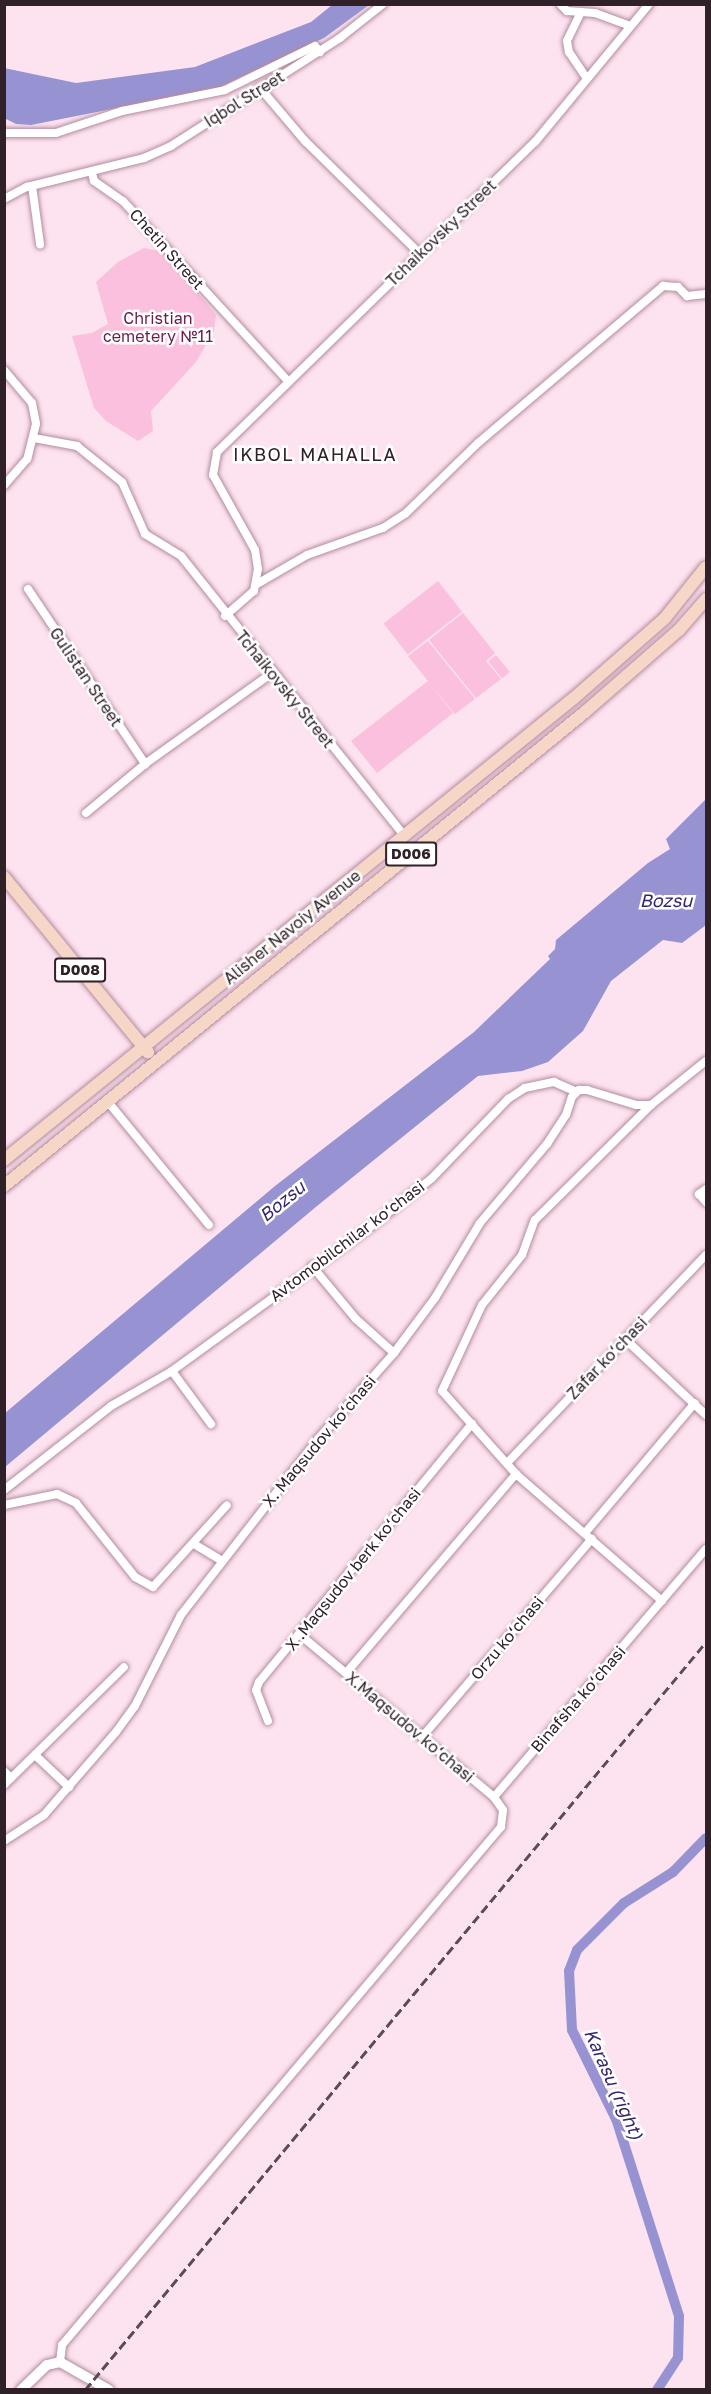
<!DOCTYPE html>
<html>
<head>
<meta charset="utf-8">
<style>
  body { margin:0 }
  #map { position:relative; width:711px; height:2394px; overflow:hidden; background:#fde2ef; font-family:"Golos Text",sans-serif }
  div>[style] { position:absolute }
  .green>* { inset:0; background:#fac0de; transform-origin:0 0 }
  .water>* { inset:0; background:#9793d3 }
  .canal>* { height:10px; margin:-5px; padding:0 5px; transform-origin:5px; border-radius:5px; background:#9793d3 }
  .roads { filter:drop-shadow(0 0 2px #b38ba0) drop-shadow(0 0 2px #b38ba0) }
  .street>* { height:8px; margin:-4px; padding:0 4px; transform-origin:4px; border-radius:4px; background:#fff }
  .secondary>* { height:10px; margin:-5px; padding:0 5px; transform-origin:5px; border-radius:5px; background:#fff }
  .primary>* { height:12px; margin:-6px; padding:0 6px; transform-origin:6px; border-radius:6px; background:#f5d6c7 }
  .rail>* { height:3px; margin-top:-1.5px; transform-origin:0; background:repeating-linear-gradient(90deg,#5d4b54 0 9px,transparent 0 13.5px) }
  span { translate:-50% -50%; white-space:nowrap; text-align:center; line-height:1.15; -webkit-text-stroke:5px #fff; paint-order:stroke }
  .shield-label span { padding:2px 4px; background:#fff; border:2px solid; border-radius:4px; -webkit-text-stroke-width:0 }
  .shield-label { font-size:15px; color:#302028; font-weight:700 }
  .street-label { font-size:16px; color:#302028 }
  .park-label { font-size:16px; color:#6c1d4e }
  .neighbourhood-label { font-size:18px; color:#302028; letter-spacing:1.5px }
  .water-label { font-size:18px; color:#342571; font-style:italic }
  .frame { position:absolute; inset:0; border:6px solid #302028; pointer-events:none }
</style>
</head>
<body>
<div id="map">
  <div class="green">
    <i style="clip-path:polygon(144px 248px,165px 252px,216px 315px,214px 331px,196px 362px,151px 411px,153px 431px,138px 441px,106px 421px,94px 408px,72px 336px,92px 333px,108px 324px,96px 282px,118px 262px)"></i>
    <i style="left:438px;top:581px;width:39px;height:69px;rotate:52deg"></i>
    <i style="clip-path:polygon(463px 613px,495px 653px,486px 661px,501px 679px,476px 698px,429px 640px)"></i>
    <i style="clip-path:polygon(428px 641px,475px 699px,455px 714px,430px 684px,453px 713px,377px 773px,351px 741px,428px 681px,408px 656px)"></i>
    <i style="left:496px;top:655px;width:22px;height:10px;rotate:51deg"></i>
  </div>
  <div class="water">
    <i style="clip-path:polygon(332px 5px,369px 5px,324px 38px,218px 88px,31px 125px,16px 124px,4px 118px,4px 68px,76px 83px,195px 67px,311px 22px)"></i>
    <i style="clip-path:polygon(706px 799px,706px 925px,682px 943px,663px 940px,611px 981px,583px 1031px,548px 1062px,522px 1071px,478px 1076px,317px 1206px,5px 1467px,5px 1413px,275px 1186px,474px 1032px,550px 959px,548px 956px,555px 949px,556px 940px,648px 863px,670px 849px,666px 839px)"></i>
  </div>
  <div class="canal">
    <i style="left:657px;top:2390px;width:38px;rotate:-57deg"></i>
    <i style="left:678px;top:2358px;width:42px;rotate:-88.6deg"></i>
    <i style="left:679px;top:2316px;width:207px;rotate:-107.7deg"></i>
    <i style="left:616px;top:2119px;width:99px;rotate:-116.3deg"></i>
    <i style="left:572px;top:2030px;width:59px;rotate:-92.9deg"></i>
    <i style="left:569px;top:1971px;width:22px;rotate:-69deg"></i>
    <i style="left:577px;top:1950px;width:66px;rotate:-45deg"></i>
    <i style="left:624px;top:1903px;width:58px;rotate:-32.3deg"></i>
    <i style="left:673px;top:1872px;width:47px;rotate:-45.9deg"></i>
  </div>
  <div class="roads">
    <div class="street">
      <i style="left:560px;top:4px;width:10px;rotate:45deg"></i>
      <i style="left:567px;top:11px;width:28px;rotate:4deg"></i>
      <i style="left:595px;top:13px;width:37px;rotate:20deg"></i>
      <i style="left:581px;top:12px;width:32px;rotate:116deg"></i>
      <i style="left:567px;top:41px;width:11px;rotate:80deg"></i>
      <i style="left:569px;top:52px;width:32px;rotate:56deg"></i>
      <i style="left:260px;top:88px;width:70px;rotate:49.7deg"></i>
      <i style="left:305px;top:141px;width:160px;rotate:44.5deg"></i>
      <i style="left:4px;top:133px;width:52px"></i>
      <i style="left:56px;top:133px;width:70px;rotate:-18.4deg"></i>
      <i style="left:122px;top:111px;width:105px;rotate:-11.5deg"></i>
      <i style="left:225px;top:90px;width:100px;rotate:-26.1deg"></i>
      <i style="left:315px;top:46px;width:8px;rotate:50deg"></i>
      <i style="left:92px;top:173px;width:8px;rotate:76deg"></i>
      <i style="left:94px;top:181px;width:35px;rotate:35deg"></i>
      <i style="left:123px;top:201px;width:244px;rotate:47.5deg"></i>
      <i style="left:32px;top:186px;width:59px;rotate:82.1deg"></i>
      <i style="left:4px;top:199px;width:26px;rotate:-28deg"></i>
      <i style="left:27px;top:187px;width:121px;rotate:-13.9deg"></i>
      <i style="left:144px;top:158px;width:30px;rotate:-24deg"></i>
      <i style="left:171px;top:146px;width:201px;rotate:-32.6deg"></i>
      <i style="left:340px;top:38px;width:55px;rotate:-38.3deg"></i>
      <i style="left:4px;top:370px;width:43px;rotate:49.7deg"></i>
      <i style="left:32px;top:403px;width:21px;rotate:79deg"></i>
      <i style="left:36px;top:424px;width:36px;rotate:104deg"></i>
      <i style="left:27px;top:459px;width:35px;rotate:131deg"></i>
      <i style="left:34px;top:438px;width:44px;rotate:10.5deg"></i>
      <i style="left:77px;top:446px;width:58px;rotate:38.7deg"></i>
      <i style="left:122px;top:482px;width:57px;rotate:66.1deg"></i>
      <i style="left:145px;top:534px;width:42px;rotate:31.4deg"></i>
      <i style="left:181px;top:556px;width:357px;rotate:51.4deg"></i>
      <i style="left:257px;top:584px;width:58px;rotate:-30.1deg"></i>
      <i style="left:307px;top:555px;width:81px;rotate:-19.6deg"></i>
      <i style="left:383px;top:528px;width:27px;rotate:-33deg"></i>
      <i style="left:406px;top:513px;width:100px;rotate:-44.2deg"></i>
      <i style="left:478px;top:443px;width:243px;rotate:-40.3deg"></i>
      <i style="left:663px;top:286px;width:15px;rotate:4deg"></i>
      <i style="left:678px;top:287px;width:13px;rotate:45deg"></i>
      <i style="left:687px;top:296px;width:19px;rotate:-6deg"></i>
      <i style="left:28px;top:589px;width:211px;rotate:56.2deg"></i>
      <i style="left:225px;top:616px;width:38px;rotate:-41deg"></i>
      <i style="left:254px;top:591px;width:22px;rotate:-80deg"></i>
      <i style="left:258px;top:569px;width:19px;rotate:-99deg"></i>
      <i style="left:255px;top:550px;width:86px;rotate:-119.2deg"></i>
      <i style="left:213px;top:475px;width:23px;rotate:-80deg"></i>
      <i style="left:217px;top:452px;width:444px;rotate:-44.3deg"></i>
      <i style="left:535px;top:142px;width:179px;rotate:-50.4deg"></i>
      <i style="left:86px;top:813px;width:77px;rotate:-39.7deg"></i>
      <i style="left:145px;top:764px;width:156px;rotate:-35.6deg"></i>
      <i style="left:108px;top:1102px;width:159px;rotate:50.6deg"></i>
      <i style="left:706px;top:1189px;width:9px;rotate:144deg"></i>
      <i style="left:699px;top:1194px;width:11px;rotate:49deg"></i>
      <i style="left:312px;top:1266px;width:69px;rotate:50.3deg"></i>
      <i style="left:356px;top:1319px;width:51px;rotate:41.8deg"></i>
      <i style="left:625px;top:1339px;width:111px;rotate:43.2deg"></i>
      <i style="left:172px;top:1371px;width:66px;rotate:53.7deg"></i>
      <i style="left:508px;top:1462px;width:286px;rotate:-46.3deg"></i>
      <i style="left:4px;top:1490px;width:136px;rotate:-38.1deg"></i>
      <i style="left:111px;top:1406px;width:70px;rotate:-29.8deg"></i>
      <i style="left:172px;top:1371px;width:245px;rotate:-36deg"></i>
      <i style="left:370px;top:1227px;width:79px;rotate:-38.3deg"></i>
      <i style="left:432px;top:1178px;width:110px;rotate:-46.1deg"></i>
      <i style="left:508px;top:1099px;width:20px;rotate:-33deg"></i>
      <i style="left:525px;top:1088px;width:30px;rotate:-12deg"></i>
      <i style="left:554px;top:1082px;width:24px;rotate:24deg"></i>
      <i style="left:4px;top:1505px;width:54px;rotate:-11.7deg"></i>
      <i style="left:57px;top:1494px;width:21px;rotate:25deg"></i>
      <i style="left:76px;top:1503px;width:95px;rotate:51.4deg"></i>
      <i style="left:135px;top:1577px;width:21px;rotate:29deg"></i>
      <i style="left:153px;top:1587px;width:110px;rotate:-47.9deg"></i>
      <i style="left:585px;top:1533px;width:170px;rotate:-49.8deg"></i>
      <i style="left:194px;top:1544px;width:33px;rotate:31deg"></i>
      <i style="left:662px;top:1601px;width:194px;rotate:-139deg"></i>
      <i style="left:516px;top:1474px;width:111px;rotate:-131.7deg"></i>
      <i style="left:442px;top:1391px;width:95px;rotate:-65.1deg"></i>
      <i style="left:482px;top:1305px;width:64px;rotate:-51.3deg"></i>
      <i style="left:522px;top:1255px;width:37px;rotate:-70deg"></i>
      <i style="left:535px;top:1220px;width:163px;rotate:-44.8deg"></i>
      <i style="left:651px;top:1105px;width:70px;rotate:-38.7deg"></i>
      <i style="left:346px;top:1673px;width:262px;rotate:-49.5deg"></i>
      <i style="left:268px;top:1721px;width:33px;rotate:-111deg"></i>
      <i style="left:256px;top:1690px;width:9px;rotate:-69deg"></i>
      <i style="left:259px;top:1682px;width:335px;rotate:-50.5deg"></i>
      <i style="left:422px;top:1737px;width:261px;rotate:-49.4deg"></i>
      <i style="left:35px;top:1755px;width:47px;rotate:43.3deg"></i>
      <i style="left:4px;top:1771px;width:10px;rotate:45deg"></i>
      <i style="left:4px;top:1785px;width:168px;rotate:-44.5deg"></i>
      <i style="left:494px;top:1797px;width:326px;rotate:-49.5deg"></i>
      <i style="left:4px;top:1841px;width:48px;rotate:-33deg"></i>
      <i style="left:44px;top:1815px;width:110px;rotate:-49.1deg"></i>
      <i style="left:116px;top:1732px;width:32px;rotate:-54deg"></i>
      <i style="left:135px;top:1706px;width:102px;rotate:-63.2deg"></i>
      <i style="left:181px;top:1615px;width:223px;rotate:-52.1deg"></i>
      <i style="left:318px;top:1439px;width:115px;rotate:-48.5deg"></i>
      <i style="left:394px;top:1353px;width:69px;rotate:-53.3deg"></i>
      <i style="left:435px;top:1298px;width:87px;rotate:-59deg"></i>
      <i style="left:480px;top:1223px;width:104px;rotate:-49.7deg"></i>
      <i style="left:547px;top:1144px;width:35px;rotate:-57deg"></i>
      <i style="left:566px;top:1115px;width:19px;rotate:-72deg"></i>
      <i style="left:572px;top:1097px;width:10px;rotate:-45deg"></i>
      <i style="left:579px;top:1090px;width:8px"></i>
      <i style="left:587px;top:1090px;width:51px;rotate:17deg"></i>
      <i style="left:636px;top:1105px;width:15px"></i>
      <i style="left:60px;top:2362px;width:17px;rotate:-83deg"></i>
      <i style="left:62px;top:2345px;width:679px;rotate:-49.72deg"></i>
      <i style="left:501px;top:1827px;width:17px;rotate:-83deg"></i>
      <i style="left:503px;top:1810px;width:16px;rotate:-125deg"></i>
      <i style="left:494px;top:1797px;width:253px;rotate:-140.1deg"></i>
    </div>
    <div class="secondary">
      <i style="left:21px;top:2390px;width:36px;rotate:-44deg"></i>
      <i style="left:47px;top:2365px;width:13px;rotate:-13deg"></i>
      <i style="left:60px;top:2362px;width:56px;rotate:29.7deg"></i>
    </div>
    <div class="primary">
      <i style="left:4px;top:877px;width:227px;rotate:50.6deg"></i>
      <i style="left:4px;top:1160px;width:734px;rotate:-39.03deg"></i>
      <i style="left:574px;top:698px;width:121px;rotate:-41.3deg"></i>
      <i style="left:665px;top:618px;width:65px;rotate:-51.2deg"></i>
      <i style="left:4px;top:1186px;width:750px;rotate:-39.21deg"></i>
      <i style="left:585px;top:712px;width:125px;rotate:-41.1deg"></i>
      <i style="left:679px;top:630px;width:41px;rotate:-48.9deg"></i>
    </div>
  </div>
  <div class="rail">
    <i style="left:85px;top:2390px;width:972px;rotate:-50.3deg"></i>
  </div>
  <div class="shield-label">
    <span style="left:411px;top:854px">D006</span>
    <span style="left:80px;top:970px">D008</span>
  </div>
  <div class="street-label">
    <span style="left:244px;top:99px;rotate:-32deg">Iqbol Street</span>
    <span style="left:441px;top:233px;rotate:-44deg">Tchaikovsky Street</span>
    <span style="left:167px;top:249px;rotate:48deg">Chetin Street</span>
    <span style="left:86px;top:677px;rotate:56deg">Gulistan Street</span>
    <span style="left:285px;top:689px;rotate:51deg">Tchaikovsky Street</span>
    <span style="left:292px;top:927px;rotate:-39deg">Alisher Navoiy Avenue</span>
    <span style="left:347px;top:1241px;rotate:-37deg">Avtomobilchilar ko‘chasi</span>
    <span style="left:607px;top:1358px;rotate:-46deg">Zafar ko‘chasi</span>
    <span style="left:319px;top:1441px;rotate:-50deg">X. Maqsudov ko‘chasi</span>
    <span style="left:353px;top:1569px;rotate:-51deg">X .Maqsudov berk ko‘chasi</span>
    <span style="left:507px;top:1638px;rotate:-50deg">Orzu ko‘chasi</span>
    <span style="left:578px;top:1699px;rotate:-49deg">Binafsha ko‘chasi</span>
    <span style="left:410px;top:1727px;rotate:40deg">X.Maqsudov ko‘chasi</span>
  </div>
  <div class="park-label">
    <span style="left:158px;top:327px">Christian<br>cemetery №11</span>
  </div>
  <div class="neighbourhood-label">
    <span style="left:315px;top:454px">IKBOL MAHALLA</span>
  </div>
  <div class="water-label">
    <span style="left:666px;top:900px">Bozsu</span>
    <span style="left:282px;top:1201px;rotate:-39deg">Bozsu</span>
    <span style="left:614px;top:2084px;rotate:66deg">Karasu (right)</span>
  </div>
  <div class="frame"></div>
</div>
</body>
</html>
